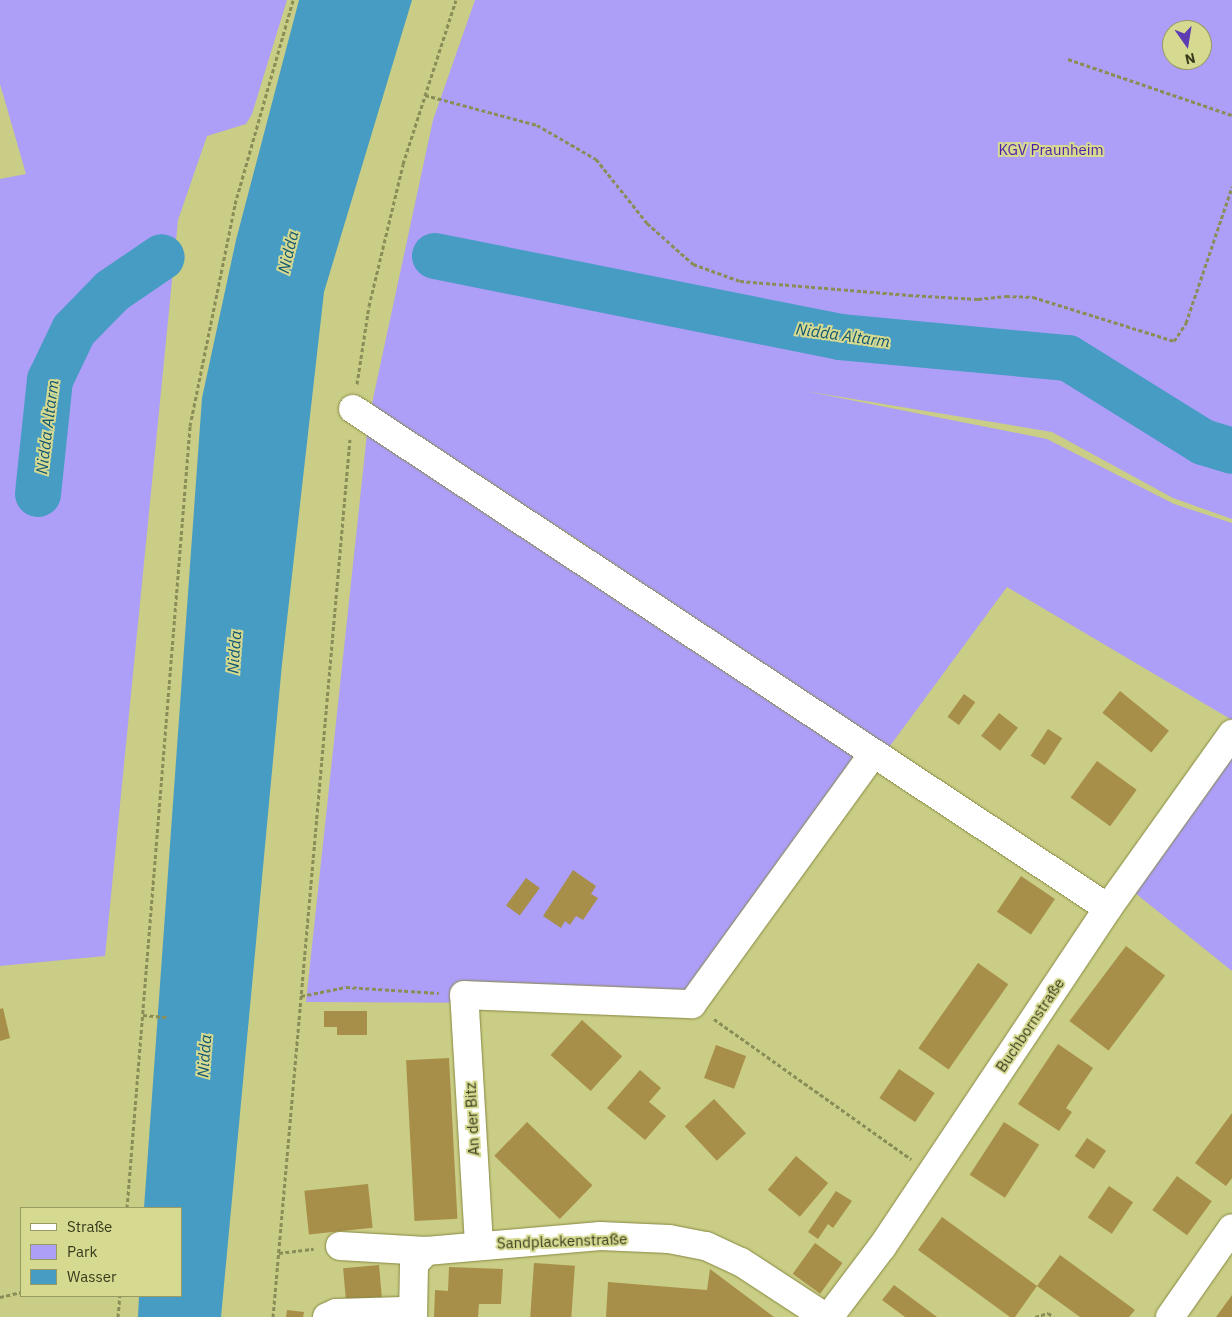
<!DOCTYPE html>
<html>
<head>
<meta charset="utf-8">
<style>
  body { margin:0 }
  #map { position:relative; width:1232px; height:1317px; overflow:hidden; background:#cacd85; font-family:"IBM Plex Sans",sans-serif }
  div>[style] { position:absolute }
  .green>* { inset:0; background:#ad9ef8 }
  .water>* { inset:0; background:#469cc3 }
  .river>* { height:46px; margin:-23px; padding:0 23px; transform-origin:23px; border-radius:23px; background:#469cc3 }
  .building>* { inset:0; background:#a78f49; transform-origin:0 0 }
  .path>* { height:3px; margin-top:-1.5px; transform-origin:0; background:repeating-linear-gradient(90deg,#8a8d57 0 4px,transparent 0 6.5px) }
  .roads { filter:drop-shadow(0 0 1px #878943) drop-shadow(0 0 1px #878943) }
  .minor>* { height:28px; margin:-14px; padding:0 14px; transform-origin:14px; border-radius:14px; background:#fff }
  span { translate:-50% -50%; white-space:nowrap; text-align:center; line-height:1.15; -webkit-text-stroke:4px #d6da91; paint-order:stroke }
  .park-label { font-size:15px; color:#4f1ea8 }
  .street-label { font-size:15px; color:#383a1c }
  .water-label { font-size:16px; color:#115772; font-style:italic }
  .legend { position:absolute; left:20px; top:1207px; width:162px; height:90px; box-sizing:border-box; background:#d6da91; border:1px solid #979a62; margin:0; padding:6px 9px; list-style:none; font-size:15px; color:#383a1c }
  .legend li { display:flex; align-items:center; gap:10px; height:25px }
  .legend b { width:25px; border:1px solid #979a62 }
  .north { position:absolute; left:1162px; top:20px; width:50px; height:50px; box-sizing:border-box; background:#d6da91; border:1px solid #979a62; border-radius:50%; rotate:167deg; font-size:14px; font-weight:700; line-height:20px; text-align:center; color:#383a1c }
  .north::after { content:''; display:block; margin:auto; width:18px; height:22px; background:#5d3bb3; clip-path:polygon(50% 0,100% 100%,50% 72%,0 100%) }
</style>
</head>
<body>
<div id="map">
  <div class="green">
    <i style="clip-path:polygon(0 0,287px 0,252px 114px,246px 124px,207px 136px,178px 220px,105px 956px,0 966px,0 179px,26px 174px,0 84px)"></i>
    <i style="clip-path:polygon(evenodd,475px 0,1232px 0,1232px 519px,1173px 498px,1052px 432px,805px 391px,1047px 439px,1174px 504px,1232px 523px,1232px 720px,1007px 587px,700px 1004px,306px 1002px,367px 434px,577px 562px,587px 546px,371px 408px,433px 120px,475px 0,1172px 30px,1202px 30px,1202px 60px,1172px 60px,1172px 30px)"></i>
    <i style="clip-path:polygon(1232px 732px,1232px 971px,1114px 876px)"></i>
  </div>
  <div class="water">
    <i style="clip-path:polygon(299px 0,412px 0,324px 292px,282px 664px,221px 1317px,138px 1317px,139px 1296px,181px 1296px,181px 1208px,144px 1208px,202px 398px,236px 240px)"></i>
  </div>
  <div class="river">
    <i style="left:435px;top:256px;width:413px;rotate:11.3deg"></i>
    <i style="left:840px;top:337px;width:229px;rotate:5.3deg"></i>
    <i style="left:1068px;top:358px;width:159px;rotate:31.9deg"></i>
    <i style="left:1203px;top:442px;width:30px;rotate:17deg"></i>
    <i style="left:38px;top:494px;width:115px;rotate:-84deg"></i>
    <i style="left:50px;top:380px;width:55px;rotate:-64.4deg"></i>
    <i style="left:74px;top:330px;width:54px;rotate:-45.7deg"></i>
    <i style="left:112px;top:291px;width:60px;rotate:-34.2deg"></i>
  </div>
  <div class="building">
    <i style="left:1120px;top:691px;width:63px;height:28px;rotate:39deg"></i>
    <i style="left:964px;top:694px;width:14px;height:28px;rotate:36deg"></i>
    <i style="left:999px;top:713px;width:24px;height:29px;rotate:38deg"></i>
    <i style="left:1048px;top:729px;width:17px;height:32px;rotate:33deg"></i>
    <i style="left:1097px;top:761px;width:49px;height:45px;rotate:36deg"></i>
    <i style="clip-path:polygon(573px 870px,596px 886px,591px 894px,598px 898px,583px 920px,576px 916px,570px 925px,565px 921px,561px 928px,543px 916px)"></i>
    <i style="left:1021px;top:876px;width:41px;height:43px;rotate:34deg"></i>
    <i style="left:526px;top:878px;width:17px;height:34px;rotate:36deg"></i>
    <i style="left:1126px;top:946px;width:49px;height:94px;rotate:37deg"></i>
    <i style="left:978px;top:963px;width:37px;height:104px;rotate:35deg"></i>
    <i style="clip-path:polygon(3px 1008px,10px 1038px,0 1041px,0 1009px)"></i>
    <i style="clip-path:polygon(324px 1011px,367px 1011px,367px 1035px,337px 1035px,337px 1027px,324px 1027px)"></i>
    <i style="left:582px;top:1020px;width:54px;height:47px;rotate:42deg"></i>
    <i style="clip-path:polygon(1058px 1044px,1093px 1068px,1066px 1108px,1072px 1112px,1059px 1131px,1018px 1104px)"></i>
    <i style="left:716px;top:1045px;width:32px;height:35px;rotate:20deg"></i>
    <i style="left:449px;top:1058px;width:161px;height:43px;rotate:87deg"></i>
    <i style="left:899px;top:1069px;width:43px;height:35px;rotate:34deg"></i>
    <i style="clip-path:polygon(640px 1070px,661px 1088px,649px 1102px,666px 1116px,645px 1140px,607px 1108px)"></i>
    <i style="left:714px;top:1099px;width:47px;height:40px;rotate:47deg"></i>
    <i style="clip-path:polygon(1232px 1113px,1232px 1178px,1226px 1186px,1195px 1163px)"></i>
    <i style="left:527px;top:1122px;width:91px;height:47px;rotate:44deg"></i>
    <i style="left:1004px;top:1122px;width:42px;height:63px;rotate:33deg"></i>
    <i style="left:1087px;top:1138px;width:23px;height:22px;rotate:34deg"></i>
    <i style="left:796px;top:1156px;width:42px;height:44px;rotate:40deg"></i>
    <i style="left:1177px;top:1176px;width:43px;height:42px;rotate:36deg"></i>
    <i style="left:368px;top:1184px;width:44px;height:64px;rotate:84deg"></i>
    <i style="left:1109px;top:1186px;width:29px;height:38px;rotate:34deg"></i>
    <i style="clip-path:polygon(836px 1191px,852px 1201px,833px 1228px,828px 1224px,818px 1239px,808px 1232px)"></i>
    <i style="clip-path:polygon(942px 1217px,1037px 1286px,1015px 1317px,1010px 1317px,918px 1250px)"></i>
    <i style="left:815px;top:1243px;width:34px;height:38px;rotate:36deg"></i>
    <i style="clip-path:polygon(1060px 1255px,1135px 1310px,1129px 1317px,1080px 1317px,1037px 1286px)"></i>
    <i style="left:534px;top:1263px;width:41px;height:54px;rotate:4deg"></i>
    <i style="left:379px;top:1265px;width:36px;height:36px;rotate:85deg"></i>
    <i style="clip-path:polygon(449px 1267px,503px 1269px,501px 1304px,479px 1304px,478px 1317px,434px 1317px,435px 1290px,448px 1291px)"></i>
    <i style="clip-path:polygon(710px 1269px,774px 1317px,606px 1317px,608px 1282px,707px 1290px)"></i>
    <i style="clip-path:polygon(894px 1285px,937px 1317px,905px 1317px,882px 1300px)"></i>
    <i style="clip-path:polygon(1232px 1295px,1232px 1317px,1216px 1317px)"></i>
    <i style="clip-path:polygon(287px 1310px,304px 1312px,303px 1317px,286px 1317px)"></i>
  </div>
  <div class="path">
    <i style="left:1068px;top:59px;width:173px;rotate:18.9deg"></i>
    <i style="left:425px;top:95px;width:116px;rotate:15deg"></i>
    <i style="left:537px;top:125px;width:68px;rotate:30deg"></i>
    <i style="left:596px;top:159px;width:82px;rotate:51.4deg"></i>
    <i style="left:647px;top:223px;width:62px;rotate:41.7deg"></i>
    <i style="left:693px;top:264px;width:50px;rotate:19.9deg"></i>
    <i style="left:740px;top:281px;width:170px;rotate:4.7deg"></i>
    <i style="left:909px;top:295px;width:69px;rotate:3.3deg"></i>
    <i style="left:978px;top:299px;width:28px;rotate:-6deg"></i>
    <i style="left:1006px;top:296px;width:27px;rotate:2deg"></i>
    <i style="left:1033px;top:297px;width:148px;rotate:17.3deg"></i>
    <i style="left:1174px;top:341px;width:22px;rotate:-56deg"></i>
    <i style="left:1186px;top:323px;width:144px;rotate:-71.3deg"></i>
    <i style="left:357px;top:384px;width:79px;rotate:-81.3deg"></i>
    <i style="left:369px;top:306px;width:146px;rotate:-76.5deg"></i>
    <i style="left:403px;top:164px;width:172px;rotate:-72.1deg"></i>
    <i style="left:301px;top:996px;width:46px;rotate:-11.3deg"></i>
    <i style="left:346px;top:987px;width:93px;rotate:3.7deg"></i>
    <i style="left:143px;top:1015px;width:25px;rotate:5deg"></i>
    <i style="left:714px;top:1019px;width:242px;rotate:35.4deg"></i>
    <i style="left:127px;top:1208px;width:785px;rotate:-85.39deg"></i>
    <i style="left:190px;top:426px;width:227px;rotate:-78.5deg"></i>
    <i style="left:235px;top:204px;width:212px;rotate:-74.1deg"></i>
    <i style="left:279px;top:1253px;width:35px;rotate:-7deg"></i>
    <i style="left:0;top:1297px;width:22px;rotate:-13deg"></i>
    <i style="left:118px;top:1317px;width:21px;rotate:-85deg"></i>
    <i style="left:273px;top:1317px;width:881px;rotate:-84.99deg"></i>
    <i style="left:1035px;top:1317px;width:14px;rotate:-17deg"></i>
    <i style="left:1048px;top:1313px;width:7px;rotate:34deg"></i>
  </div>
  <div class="roads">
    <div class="minor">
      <i style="left:353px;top:409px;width:905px;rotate:33.46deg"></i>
      <i style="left:479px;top:1244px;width:249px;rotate:-93.4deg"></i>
      <i style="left:464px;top:995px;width:228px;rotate:2.3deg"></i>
      <i style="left:692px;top:1004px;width:309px;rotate:-54.1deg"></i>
      <i style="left:340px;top:1246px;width:86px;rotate:3.3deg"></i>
      <i style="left:426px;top:1251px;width:175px;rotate:-4.9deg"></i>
      <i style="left:600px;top:1236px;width:69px;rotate:2.5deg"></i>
      <i style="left:669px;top:1239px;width:38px;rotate:11deg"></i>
      <i style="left:706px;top:1246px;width:38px;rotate:25deg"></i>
      <i style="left:741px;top:1262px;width:100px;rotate:33.2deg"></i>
      <i style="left:327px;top:1317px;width:10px;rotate:-24deg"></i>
      <i style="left:336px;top:1313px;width:67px;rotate:-1.7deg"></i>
      <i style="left:403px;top:1311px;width:11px;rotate:22deg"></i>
      <i style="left:413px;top:1317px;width:53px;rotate:-88.9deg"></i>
      <i style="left:414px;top:1264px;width:18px;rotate:-47deg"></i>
      <i style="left:829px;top:1317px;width:88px;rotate:-52.9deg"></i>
      <i style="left:882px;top:1247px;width:407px;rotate:-56.3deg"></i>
      <i style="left:1108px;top:908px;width:214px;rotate:-54.5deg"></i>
      <i style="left:1170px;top:1317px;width:108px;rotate:-55.1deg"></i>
    </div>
  </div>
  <div class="park-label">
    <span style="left:1051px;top:150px">KGV Praunheim</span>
  </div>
  <div class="street-label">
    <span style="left:1030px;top:1025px;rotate:-56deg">Buchbornstraße</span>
    <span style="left:472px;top:1119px;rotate:-93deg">An der Bitz</span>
    <span style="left:562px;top:1241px;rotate:-2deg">Sandplackenstraße</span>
  </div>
  <div class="water-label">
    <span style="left:288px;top:252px;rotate:-76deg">Nidda</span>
    <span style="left:843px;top:335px;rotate:8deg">Nidda Altarm</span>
    <span style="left:47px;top:427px;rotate:-83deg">Nidda Altarm</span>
    <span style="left:234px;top:652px;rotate:-86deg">Nidda</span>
    <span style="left:204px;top:1056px;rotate:-86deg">Nidda</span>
  </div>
  <ul class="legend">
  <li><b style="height:6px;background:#fff"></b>Straße</li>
  <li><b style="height:14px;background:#ad9ef8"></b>Park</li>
  <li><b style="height:14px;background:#469cc3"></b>Wasser</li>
  </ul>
  <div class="north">N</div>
</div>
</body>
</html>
